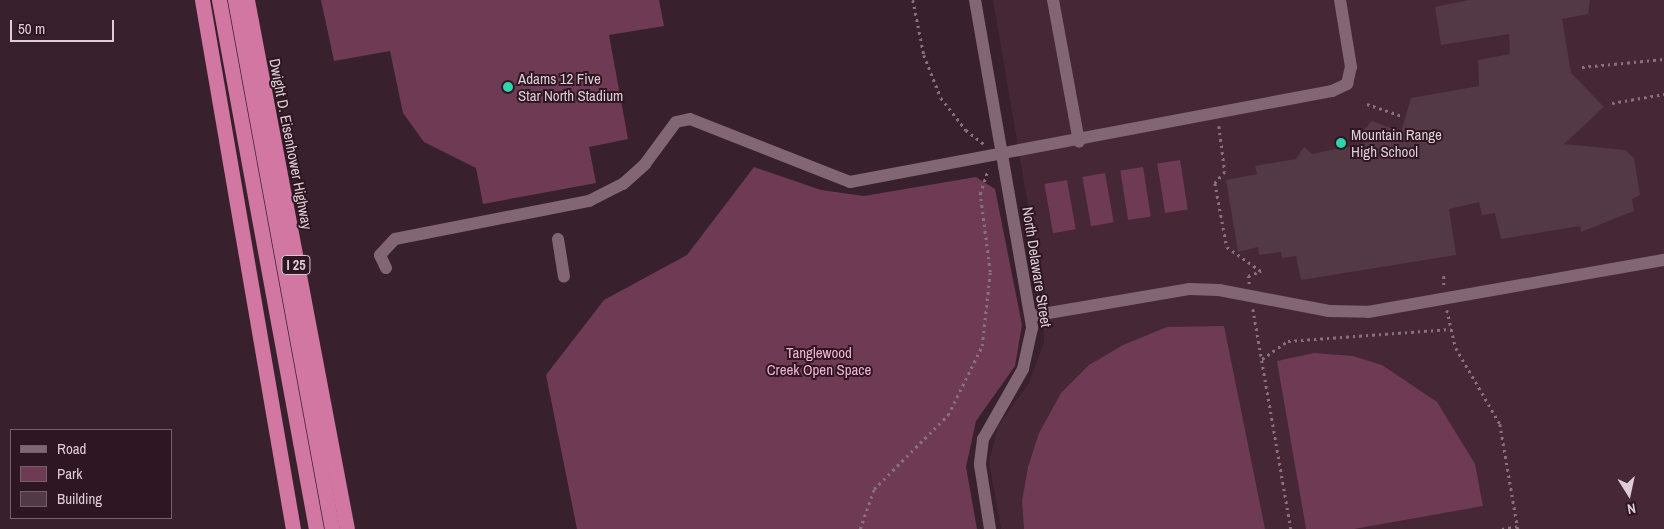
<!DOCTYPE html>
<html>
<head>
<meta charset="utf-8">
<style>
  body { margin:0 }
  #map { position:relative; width:1664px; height:529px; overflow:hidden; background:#38212c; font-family:"Archivo Narrow",sans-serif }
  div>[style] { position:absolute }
  .built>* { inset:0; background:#452735 }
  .green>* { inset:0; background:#6f3a54; transform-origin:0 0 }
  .building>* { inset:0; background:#533945 }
  .path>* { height:2.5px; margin-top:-1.25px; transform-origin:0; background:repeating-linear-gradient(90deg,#87727c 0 2.5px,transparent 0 6.5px) }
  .minor>* { height:12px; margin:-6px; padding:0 6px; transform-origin:6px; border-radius:6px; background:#836673 }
  .highway>* { height:15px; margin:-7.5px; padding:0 7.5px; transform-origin:7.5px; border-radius:7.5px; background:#d177a2 }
  .dots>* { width:14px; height:14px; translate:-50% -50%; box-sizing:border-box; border:2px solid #2e1722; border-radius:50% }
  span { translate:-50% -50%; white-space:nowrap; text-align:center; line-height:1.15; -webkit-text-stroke:4px #2e1722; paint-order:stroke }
  .shield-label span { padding:1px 4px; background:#2e1722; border:1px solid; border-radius:4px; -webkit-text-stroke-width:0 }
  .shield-label { font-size:14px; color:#decdd4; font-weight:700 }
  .poi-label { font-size:15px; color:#decdd4 }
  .left { translate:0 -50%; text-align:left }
  .street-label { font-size:15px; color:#decdd4 }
  .park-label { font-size:15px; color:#f4b3d0 }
  .legend { position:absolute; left:10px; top:429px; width:162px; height:90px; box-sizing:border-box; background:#2e1722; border:1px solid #746069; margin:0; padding:6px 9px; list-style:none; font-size:15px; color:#decdd4 }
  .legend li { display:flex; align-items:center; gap:10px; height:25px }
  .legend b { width:25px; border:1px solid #746069 }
  .north { position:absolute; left:1604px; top:469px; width:50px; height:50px; -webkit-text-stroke:4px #2e1722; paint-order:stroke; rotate:170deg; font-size:14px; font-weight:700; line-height:20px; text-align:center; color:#decdd4 }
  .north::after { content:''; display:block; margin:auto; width:18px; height:22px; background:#decdd4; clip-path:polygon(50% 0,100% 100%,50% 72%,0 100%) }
  .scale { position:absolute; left:10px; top:20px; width:104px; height:22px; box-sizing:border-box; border:2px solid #decdd4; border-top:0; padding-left:6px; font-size:15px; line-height:18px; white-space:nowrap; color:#decdd4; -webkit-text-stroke:4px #2e1722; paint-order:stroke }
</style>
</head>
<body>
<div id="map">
  <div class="built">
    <i style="clip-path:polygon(993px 0,1664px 0,1664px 529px,1001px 529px,989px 462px,998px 426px,1029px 383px,1044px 342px,1042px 287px)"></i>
  </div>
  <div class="green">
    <i style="clip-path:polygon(321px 0,659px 0,664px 26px,609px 35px,628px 139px,589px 147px,596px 183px,483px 204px,476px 168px,424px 142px,403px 113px,390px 51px,334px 61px)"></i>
    <i style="left:1180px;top:160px;width:50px;height:23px;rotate:81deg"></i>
    <i style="clip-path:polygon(754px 167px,821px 190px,864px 196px,976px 177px,995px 189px,1022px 325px,1015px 366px,976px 421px,966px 467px,977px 529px,577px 529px,546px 375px,604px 300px,687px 255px)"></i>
    <i style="left:1143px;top:167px;width:50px;height:23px;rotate:81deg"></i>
    <i style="left:1105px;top:173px;width:50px;height:23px;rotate:80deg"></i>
    <i style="left:1067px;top:180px;width:50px;height:23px;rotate:80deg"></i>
    <i style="clip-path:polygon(1224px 326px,1265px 529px,1024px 529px,1022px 501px,1028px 467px,1039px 433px,1061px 393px,1089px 365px,1123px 345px,1167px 327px)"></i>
    <i style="clip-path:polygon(1314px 353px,1353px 356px,1382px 365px,1437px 402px,1475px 464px,1483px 506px,1354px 529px,1306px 529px,1277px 361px)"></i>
  </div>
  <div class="building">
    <i style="clip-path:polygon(1469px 0,1590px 0,1588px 14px,1562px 19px,1571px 73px,1604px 107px,1564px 144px,1625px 150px,1634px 158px,1640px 195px,1632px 199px,1634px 211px,1581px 232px,1580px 226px,1501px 239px,1495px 213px,1482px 215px,1479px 202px,1449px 209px,1456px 255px,1301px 280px,1296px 256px,1282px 258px,1281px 252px,1259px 255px,1258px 247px,1238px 252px,1226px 180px,1257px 174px,1255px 166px,1296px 159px,1304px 147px,1312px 154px,1379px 140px,1362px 132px,1372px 121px,1401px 132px,1411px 98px,1479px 86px,1478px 60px,1510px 54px,1509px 34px,1441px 45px,1435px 7px)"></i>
  </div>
  <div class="path">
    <i style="left:913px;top:0;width:56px;rotate:78.7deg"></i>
    <i style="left:924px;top:55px;width:46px;rotate:68.4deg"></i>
    <i style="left:941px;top:98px;width:41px;rotate:52deg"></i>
    <i style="left:966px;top:130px;width:23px;rotate:38deg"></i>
    <i style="left:1582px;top:67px;width:82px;rotate:-5.6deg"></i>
    <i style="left:1612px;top:103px;width:53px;rotate:-9.8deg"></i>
    <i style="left:1367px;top:104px;width:39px;rotate:19deg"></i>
    <i style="left:1219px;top:126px;width:46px;rotate:82.6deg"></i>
    <i style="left:1225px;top:172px;width:15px;rotate:132deg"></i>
    <i style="left:1215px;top:183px;width:65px;rotate:79.4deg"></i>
    <i style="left:1227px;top:247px;width:42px;rotate:35.2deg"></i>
    <i style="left:1444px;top:276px;width:11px;rotate:90deg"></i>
    <i style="left:1249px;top:284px;width:8px;rotate:-97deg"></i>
    <i style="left:1248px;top:276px;width:14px;rotate:-21deg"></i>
    <i style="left:1253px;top:309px;width:223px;rotate:80.2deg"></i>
    <i style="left:1447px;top:310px;width:39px;rotate:77deg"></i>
    <i style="left:1456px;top:348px;width:88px;rotate:59.9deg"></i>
    <i style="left:1500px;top:424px;width:107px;rotate:80.3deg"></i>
    <i style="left:1262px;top:359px;width:32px;rotate:-35deg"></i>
    <i style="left:1288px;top:341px;width:163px;rotate:-4.2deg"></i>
    <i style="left:860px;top:529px;width:42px;rotate:-70.7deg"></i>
    <i style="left:874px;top:489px;width:105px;rotate:-45deg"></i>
    <i style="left:948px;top:415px;width:77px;rotate:-63.8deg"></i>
    <i style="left:982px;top:346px;width:74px;rotate:-83.8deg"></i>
    <i style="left:990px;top:272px;width:79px;rotate:-97.3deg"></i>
    <i style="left:980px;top:194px;width:26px;rotate:-72deg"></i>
    <i style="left:1502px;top:529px;width:15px;rotate:-11deg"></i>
  </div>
  <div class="minor">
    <i style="left:975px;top:0;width:333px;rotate:80.1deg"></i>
    <i style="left:1032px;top:328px;width:42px;rotate:102.4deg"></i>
    <i style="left:1023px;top:369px;width:81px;rotate:119.7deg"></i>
    <i style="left:983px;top:439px;width:26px;rotate:97deg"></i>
    <i style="left:980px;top:465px;width:65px;rotate:81.1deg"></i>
    <i style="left:1053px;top:0;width:144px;rotate:79.6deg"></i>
    <i style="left:558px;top:239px;width:38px;rotate:81deg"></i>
    <i style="left:386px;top:268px;width:14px;rotate:-115deg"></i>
    <i style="left:380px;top:255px;width:22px;rotate:-47deg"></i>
    <i style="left:395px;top:239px;width:198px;rotate:-11.1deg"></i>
    <i style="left:589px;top:201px;width:38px;rotate:-27deg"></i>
    <i style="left:623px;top:184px;width:30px;rotate:-42deg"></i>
    <i style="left:645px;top:164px;width:52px;rotate:-53.6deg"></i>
    <i style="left:676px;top:122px;width:14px;rotate:-12deg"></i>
    <i style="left:690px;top:119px;width:172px;rotate:21.5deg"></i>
    <i style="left:850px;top:182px;width:491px;rotate:-10.7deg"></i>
    <i style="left:1332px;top:91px;width:17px;rotate:-25deg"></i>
    <i style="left:1347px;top:84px;width:17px;rotate:-77deg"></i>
    <i style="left:1351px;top:67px;width:68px;rotate:-99.3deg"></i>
    <i style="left:1031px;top:316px;width:160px;rotate:-9.7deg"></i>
    <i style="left:1189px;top:289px;width:30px;rotate:2deg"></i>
    <i style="left:1219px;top:290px;width:112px;rotate:10.8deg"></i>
    <i style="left:1329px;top:311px;width:39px;rotate:1deg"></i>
    <i style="left:1368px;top:312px;width:301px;rotate:-10deg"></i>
  </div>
  <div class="highway">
    <i style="left:202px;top:0;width:537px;rotate:80.24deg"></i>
    <i style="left:219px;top:0;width:538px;rotate:79.61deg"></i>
    <i style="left:235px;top:0;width:538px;rotate:79.61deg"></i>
    <i style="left:247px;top:0;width:538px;rotate:79.3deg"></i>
  </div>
  <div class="dots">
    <i style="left:508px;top:87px;background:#2ed4aa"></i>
    <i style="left:1341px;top:143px;background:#2ed4aa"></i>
  </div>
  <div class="shield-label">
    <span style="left:296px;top:265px">I 25</span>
  </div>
  <div class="poi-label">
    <span class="left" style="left:518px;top:87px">Adams 12 Five<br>Star North Stadium</span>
    <span class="left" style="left:1351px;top:143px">Mountain Range<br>High School</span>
  </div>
  <div class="street-label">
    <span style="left:291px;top:144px;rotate:79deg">Dwight D. Eisenhower Highway</span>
    <span style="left:1037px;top:267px;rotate:81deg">North Delaware Street</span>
  </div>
  <div class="park-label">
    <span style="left:819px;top:361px">Tanglewood<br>Creek Open Space</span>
  </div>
  <ul class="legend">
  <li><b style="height:6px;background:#836673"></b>Road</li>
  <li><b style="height:14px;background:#6f3a54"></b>Park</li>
  <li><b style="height:14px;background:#533945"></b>Building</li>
  </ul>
  <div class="north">N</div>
  <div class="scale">50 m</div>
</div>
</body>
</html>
